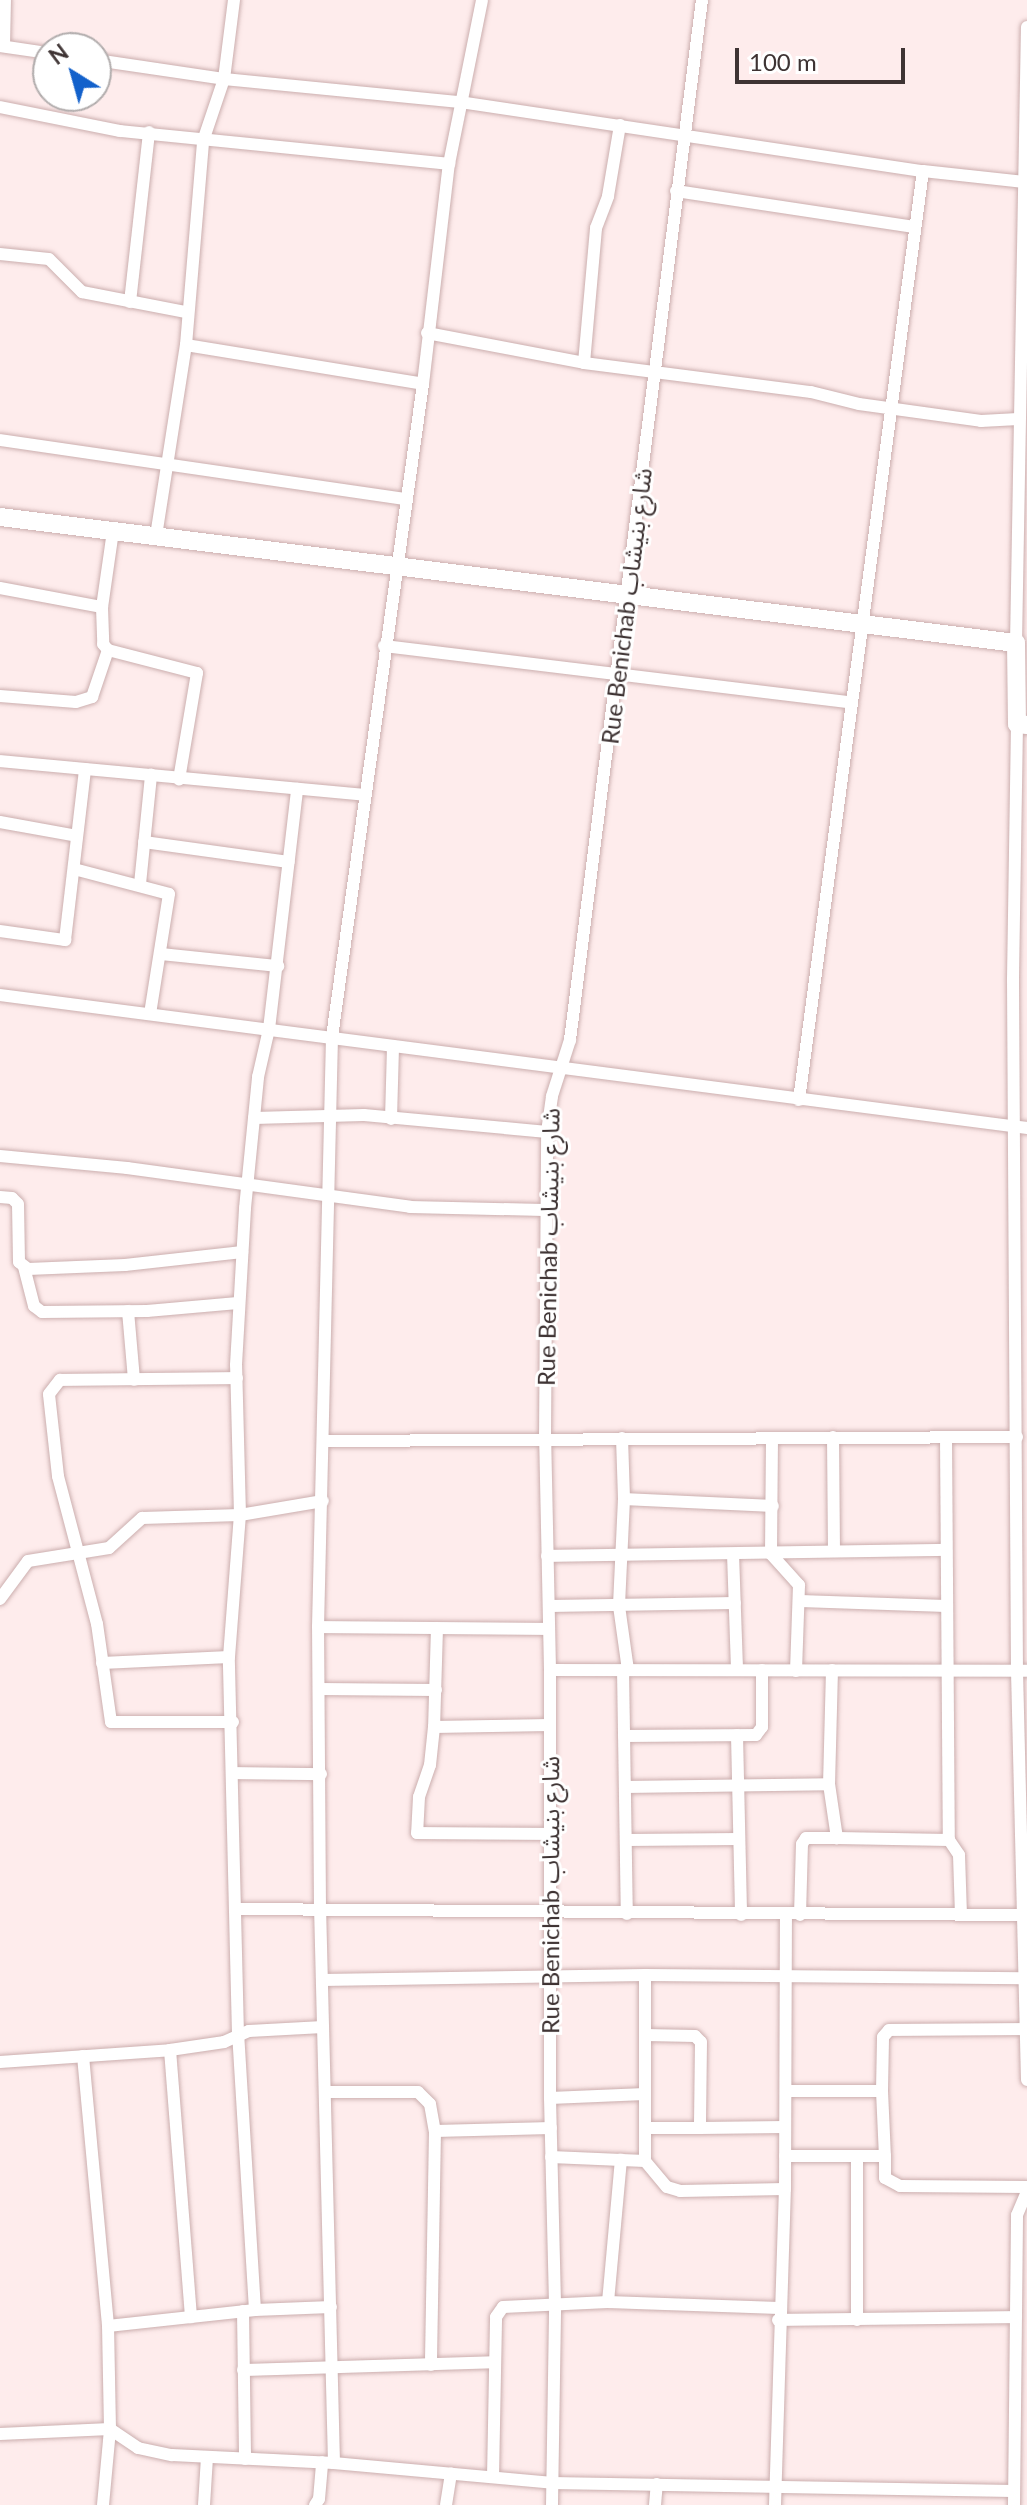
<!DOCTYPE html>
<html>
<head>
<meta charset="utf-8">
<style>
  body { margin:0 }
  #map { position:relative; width:1027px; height:2505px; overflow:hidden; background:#feecec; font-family:Lato,"Noto Sans Arabic",sans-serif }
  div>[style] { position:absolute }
  .roads { filter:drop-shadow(0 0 2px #cbaeae) drop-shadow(0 0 2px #cbaeae) }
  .street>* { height:12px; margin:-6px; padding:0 6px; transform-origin:6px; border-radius:6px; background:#fff }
  .secondary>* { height:18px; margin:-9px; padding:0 9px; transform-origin:9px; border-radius:9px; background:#fff }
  span { translate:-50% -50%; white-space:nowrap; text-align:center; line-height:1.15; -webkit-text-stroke:6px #fff; paint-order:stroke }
  .street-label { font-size:24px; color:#3e3333 }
  .north { position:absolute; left:32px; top:32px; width:80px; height:80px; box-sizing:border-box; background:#fff; border:2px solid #b2adad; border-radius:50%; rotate:323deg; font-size:22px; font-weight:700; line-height:32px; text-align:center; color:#3e3333 }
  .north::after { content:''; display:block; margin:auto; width:28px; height:36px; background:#1361cb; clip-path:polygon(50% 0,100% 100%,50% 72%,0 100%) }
  .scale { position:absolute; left:735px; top:48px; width:170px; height:36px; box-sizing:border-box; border:4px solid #3e3333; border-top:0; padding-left:10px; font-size:24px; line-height:28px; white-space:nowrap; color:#3e3333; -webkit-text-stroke:6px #fff; paint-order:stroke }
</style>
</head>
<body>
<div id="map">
  <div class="roads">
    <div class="street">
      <i style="left:0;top:46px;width:49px;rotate:8.3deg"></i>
      <i style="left:4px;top:46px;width:46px;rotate:-88.8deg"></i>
      <i style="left:96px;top:60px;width:129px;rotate:8.4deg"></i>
      <i style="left:224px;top:79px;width:237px;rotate:5.6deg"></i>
      <i style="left:460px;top:102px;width:468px;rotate:8.5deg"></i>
      <i style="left:923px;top:171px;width:102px;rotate:6.2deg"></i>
      <i style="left:0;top:107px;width:122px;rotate:11.3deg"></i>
      <i style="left:120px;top:131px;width:331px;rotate:5.7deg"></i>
      <i style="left:676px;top:191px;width:241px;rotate:8.6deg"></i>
      <i style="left:0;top:254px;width:49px;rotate:5.8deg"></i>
      <i style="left:49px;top:259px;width:47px;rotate:45deg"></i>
      <i style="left:82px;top:292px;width:106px;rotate:10.9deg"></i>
      <i style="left:130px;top:302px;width:171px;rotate:-83.6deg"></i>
      <i style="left:427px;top:333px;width:160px;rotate:10.8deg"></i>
      <i style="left:584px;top:363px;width:229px;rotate:7.3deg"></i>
      <i style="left:811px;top:392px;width:49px;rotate:14deg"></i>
      <i style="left:859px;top:404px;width:123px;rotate:7.9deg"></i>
      <i style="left:981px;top:421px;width:37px;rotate:-3deg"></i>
      <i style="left:186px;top:345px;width:240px;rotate:9.3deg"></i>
      <i style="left:584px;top:363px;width:136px;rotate:-84.9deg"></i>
      <i style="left:596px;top:228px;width:34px;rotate:-69deg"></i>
      <i style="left:608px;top:196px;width:72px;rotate:-80.4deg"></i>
      <i style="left:0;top:440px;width:410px;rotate:8.3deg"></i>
      <i style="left:113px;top:531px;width:77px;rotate:98.2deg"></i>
      <i style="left:102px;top:607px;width:37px;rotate:88deg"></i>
      <i style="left:103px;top:644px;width:8px;rotate:50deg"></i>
      <i style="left:108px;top:650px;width:92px;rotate:14.5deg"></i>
      <i style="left:197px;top:673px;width:108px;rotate:99.6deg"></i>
      <i style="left:156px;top:536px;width:193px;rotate:-81.1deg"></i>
      <i style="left:186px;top:345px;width:205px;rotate:-85.2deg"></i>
      <i style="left:203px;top:141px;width:65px;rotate:-71.3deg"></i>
      <i style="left:224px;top:79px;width:80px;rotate:-82.8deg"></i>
      <i style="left:0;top:588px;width:104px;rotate:10.6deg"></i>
      <i style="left:1016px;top:643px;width:616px;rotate:-88.98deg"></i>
      <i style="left:384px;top:646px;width:471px;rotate:6.9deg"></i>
      <i style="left:0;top:696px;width:76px;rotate:4.5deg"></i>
      <i style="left:76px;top:702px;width:17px;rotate:-17deg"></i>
      <i style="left:92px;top:697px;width:50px;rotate:-71.2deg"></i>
      <i style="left:1017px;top:724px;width:256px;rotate:90.9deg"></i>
      <i style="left:1013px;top:980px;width:691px;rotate:89.67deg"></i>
      <i style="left:1017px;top:1671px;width:409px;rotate:88.6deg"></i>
      <i style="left:0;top:761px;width:366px;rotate:5.3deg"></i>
      <i style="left:0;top:822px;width:78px;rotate:10.3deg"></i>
      <i style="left:144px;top:842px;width:146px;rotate:7.9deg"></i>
      <i style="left:74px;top:869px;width:98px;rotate:14.7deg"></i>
      <i style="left:169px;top:894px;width:121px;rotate:99deg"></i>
      <i style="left:140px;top:884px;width:110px;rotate:-84.2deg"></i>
      <i style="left:0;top:931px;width:66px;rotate:7.9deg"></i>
      <i style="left:65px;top:940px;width:172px;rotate:-83.3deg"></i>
      <i style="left:161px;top:954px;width:118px;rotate:5.9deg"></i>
      <i style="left:0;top:995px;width:1036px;rotate:7.38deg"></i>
      <i style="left:799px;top:1100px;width:937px;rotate:-82.4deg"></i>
      <i style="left:254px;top:1118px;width:110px;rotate:-1.6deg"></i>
      <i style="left:364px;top:1115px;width:184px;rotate:5.3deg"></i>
      <i style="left:391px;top:1119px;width:73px;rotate:-88.4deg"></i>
      <i style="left:0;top:1156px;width:128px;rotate:5.4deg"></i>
      <i style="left:127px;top:1168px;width:286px;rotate:7.8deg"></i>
      <i style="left:410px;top:1207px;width:134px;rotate:1.3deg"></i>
      <i style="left:0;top:1197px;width:12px;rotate:5deg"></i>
      <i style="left:12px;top:1198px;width:8px;rotate:45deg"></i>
      <i style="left:18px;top:1204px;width:58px;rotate:89deg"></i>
      <i style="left:19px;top:1262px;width:11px;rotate:38deg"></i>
      <i style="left:28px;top:1269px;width:97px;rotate:-2.4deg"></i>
      <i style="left:125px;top:1265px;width:118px;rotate:-6.3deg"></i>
      <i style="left:24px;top:1267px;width:40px;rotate:75.6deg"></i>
      <i style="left:34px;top:1306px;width:10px;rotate:37deg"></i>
      <i style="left:42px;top:1312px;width:105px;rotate:-0.5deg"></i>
      <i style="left:147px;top:1311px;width:91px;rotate:-5deg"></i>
      <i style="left:128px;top:1311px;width:69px;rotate:85deg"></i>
      <i style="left:833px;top:1437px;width:113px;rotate:89.5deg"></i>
      <i style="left:946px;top:1437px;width:403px;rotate:89.6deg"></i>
      <i style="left:622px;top:1438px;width:61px;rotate:88.1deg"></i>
      <i style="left:624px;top:1499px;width:107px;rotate:92.7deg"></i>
      <i style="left:619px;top:1606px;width:65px;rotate:82deg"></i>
      <i style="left:772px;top:1438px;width:116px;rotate:90.5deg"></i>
      <i style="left:771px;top:1554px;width:42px;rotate:47.9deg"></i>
      <i style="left:799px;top:1585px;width:86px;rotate:92deg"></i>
      <i style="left:324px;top:1441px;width:693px;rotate:-0.33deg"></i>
      <i style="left:624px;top:1499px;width:149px;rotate:2.7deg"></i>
      <i style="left:733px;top:1554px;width:116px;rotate:88deg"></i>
      <i style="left:547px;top:1556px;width:399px;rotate:-0.9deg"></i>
      <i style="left:0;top:1599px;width:47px;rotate:-53.6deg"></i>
      <i style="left:28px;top:1561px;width:82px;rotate:-9.1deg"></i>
      <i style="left:109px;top:1548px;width:45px;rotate:-42.3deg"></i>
      <i style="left:142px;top:1518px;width:98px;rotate:-1.8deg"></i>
      <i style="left:240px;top:1515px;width:84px;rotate:-9.6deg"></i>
      <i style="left:800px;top:1601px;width:146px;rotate:2deg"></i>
      <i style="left:549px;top:1606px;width:186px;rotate:-0.9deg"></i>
      <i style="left:318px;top:1627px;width:231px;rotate:0.5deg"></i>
      <i style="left:437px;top:1628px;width:99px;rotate:91.7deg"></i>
      <i style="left:434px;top:1727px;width:38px;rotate:96deg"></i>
      <i style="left:430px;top:1765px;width:34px;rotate:109deg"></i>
      <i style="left:419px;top:1797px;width:36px;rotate:93deg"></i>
      <i style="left:417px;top:1833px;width:133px;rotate:0.4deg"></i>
      <i style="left:102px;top:1663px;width:127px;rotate:-2.7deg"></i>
      <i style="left:550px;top:1670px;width:477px;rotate:0.1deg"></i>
      <i style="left:623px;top:1670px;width:244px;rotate:89.1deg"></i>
      <i style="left:832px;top:1670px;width:114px;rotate:91.5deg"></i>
      <i style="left:829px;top:1784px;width:55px;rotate:81.6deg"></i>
      <i style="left:837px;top:1838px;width:112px;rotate:1deg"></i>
      <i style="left:949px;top:1840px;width:18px;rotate:56deg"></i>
      <i style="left:959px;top:1855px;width:60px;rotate:88.1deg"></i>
      <i style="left:319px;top:1689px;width:117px;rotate:0.5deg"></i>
      <i style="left:233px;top:1722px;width:122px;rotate:180deg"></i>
      <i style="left:111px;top:1722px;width:99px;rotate:-98.1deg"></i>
      <i style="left:97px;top:1624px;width:153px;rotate:-104.8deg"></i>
      <i style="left:58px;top:1476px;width:82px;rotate:-96.3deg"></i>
      <i style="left:49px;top:1394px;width:18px;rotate:-52deg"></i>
      <i style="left:60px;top:1380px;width:177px;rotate:-0.6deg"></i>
      <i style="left:434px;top:1727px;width:116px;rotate:-1deg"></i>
      <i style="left:737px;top:1735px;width:180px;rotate:88.7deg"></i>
      <i style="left:624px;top:1736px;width:132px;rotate:-0.4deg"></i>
      <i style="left:756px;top:1735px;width:10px;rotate:-53deg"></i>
      <i style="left:762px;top:1727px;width:57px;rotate:-90deg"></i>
      <i style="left:234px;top:1773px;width:87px;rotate:0.7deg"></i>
      <i style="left:625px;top:1787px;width:204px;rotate:-0.8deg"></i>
      <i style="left:626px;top:1840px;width:113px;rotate:-0.5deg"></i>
      <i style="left:238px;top:1909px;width:785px;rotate:0.44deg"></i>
      <i style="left:800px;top:1915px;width:71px;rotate:-88.4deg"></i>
      <i style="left:802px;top:1844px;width:7px;rotate:-56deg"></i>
      <i style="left:806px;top:1838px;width:31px"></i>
      <i style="left:645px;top:1975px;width:186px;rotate:90deg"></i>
      <i style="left:322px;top:1980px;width:323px;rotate:-0.9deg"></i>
      <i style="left:645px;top:1975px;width:379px;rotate:0.5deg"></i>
      <i style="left:645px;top:2035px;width:50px;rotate:1.1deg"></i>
      <i style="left:695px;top:2036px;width:8px;rotate:45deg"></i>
      <i style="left:701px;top:2042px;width:86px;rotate:90.7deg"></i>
      <i style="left:700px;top:2128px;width:85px;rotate:-0.7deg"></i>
      <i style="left:170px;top:2050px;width:268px;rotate:85.5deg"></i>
      <i style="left:83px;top:2056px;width:271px;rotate:84.7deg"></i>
      <i style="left:108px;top:2326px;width:148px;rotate:-6.2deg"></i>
      <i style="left:255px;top:2310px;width:76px;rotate:-2.3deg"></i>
      <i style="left:0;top:2062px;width:170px;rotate:-4deg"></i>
      <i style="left:170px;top:2050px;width:55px;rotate:-8.4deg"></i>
      <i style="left:224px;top:2042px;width:27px;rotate:-24deg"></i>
      <i style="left:249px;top:2031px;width:74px;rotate:-3.1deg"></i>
      <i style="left:786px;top:2091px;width:96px"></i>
      <i style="left:882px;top:2091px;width:65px;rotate:87.4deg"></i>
      <i style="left:882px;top:2091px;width:54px;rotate:-88.9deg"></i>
      <i style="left:883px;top:2037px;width:9px;rotate:-49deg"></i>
      <i style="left:889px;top:2030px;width:137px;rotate:-0.4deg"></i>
      <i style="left:326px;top:2092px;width:92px"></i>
      <i style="left:418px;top:2092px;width:17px;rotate:45deg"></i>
      <i style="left:430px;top:2104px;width:27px;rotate:80deg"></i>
      <i style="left:435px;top:2131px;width:234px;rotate:91deg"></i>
      <i style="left:550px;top:2098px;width:95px;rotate:-2.4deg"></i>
      <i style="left:646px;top:2128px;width:54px"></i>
      <i style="left:435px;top:2131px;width:116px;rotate:-1.5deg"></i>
      <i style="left:785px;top:2156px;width:100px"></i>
      <i style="left:885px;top:2156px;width:22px;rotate:90deg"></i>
      <i style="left:885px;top:2178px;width:17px;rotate:28deg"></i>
      <i style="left:900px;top:2186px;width:127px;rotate:0.5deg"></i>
      <i style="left:551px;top:2157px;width:94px;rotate:2.4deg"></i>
      <i style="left:645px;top:2161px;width:34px;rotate:50deg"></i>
      <i style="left:667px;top:2187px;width:14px;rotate:17deg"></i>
      <i style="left:680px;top:2191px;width:105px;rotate:-1.1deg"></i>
      <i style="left:608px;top:2302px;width:143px;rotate:-84.8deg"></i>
      <i style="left:255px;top:2310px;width:276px;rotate:-93.5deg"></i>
      <i style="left:238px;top:2035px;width:378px;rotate:-91.4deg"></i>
      <i style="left:229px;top:1657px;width:142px;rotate:-85.6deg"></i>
      <i style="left:240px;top:1515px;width:150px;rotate:-91.5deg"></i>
      <i style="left:236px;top:1365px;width:157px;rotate:-86.7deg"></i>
      <i style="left:245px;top:1208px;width:132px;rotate:-84.3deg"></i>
      <i style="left:258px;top:1077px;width:49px;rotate:-77.1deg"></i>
      <i style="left:269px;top:1029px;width:242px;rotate:-83.3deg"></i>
      <i style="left:243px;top:2311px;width:148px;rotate:89.2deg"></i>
      <i style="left:778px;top:2320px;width:238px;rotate:-0.7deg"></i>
      <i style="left:857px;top:2320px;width:163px;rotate:-90deg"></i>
      <i style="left:243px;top:2370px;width:252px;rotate:-1.8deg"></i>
      <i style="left:0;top:2434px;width:110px;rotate:-2.6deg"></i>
      <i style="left:110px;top:2429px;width:34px;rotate:34deg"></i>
      <i style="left:138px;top:2448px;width:35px;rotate:12deg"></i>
      <i style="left:172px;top:2455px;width:162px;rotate:2.8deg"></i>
      <i style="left:334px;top:2463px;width:219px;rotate:5.2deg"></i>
      <i style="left:552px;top:2483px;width:461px;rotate:1deg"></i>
      <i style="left:334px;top:2463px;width:555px;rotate:-91.44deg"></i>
      <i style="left:320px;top:1908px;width:281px;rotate:-90.4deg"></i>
      <i style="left:318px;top:1627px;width:590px;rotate:-88.64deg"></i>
      <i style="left:332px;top:1037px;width:659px;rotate:-82.07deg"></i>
      <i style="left:423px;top:384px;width:222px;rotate:-83.3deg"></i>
      <i style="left:449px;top:164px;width:167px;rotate:-78.6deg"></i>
      <i style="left:493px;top:2477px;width:160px;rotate:-88.9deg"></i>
      <i style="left:496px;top:2317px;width:12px;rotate:-55deg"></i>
      <i style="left:503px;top:2307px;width:105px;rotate:-2.7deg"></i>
      <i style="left:608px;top:2302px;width:171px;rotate:2deg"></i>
      <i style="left:103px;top:2505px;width:76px;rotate:-84.7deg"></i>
      <i style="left:110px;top:2429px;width:103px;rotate:-91.1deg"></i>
      <i style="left:204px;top:2505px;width:48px;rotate:-86.4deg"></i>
      <i style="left:315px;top:2505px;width:7px;rotate:-56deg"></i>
      <i style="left:319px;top:2499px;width:37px;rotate:-85deg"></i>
      <i style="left:446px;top:2505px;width:32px;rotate:-81deg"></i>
      <i style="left:552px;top:2505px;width:202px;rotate:-89.1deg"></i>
      <i style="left:555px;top:2303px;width:205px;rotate:-91.4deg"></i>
      <i style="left:550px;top:2098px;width:428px;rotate:-90deg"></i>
      <i style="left:550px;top:1670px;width:231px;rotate:-91.2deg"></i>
      <i style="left:545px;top:1439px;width:307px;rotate:-89.6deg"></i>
      <i style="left:547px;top:1132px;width:36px;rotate:-82deg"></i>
      <i style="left:552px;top:1096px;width:59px;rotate:-72.2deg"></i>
      <i style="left:570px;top:1040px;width:1048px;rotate:-82.77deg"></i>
      <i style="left:655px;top:2505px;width:21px;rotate:-85deg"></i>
      <i style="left:775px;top:2505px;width:316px;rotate:-88.2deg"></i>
      <i style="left:785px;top:2189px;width:274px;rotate:-89.8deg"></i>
      <i style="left:1014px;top:2505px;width:290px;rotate:-89.4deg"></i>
      <i style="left:1017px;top:2215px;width:25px;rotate:-67deg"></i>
    </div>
    <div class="secondary">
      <i style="left:0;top:517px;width:1024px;rotate:7.07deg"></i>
      <i style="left:1016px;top:643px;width:81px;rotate:89.3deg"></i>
      <i style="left:1017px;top:724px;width:10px;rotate:6deg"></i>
    </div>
  </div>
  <div class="street-label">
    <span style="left:626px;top:606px;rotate:-83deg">Rue Benichab شارع بنيشاب</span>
    <span style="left:548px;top:1247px;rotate:-89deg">Rue Benichab شارع بنيشاب</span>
    <span style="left:550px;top:1895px;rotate:-90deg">Rue Benichab شارع بنيشاب</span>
  </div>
  <div class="north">N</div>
  <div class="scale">100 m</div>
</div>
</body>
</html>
